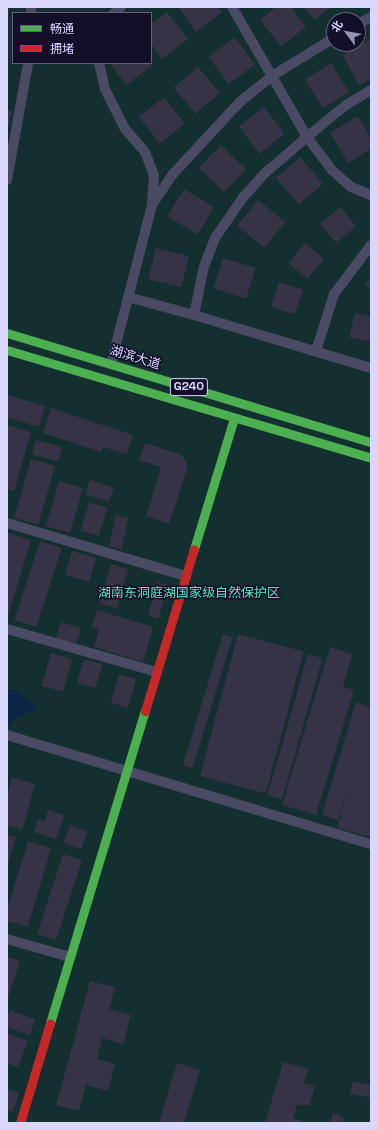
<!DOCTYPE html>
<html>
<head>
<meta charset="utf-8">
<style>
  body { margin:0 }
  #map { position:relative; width:378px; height:1130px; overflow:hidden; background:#171523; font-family:"Space Grotesk","Noto Sans SC",sans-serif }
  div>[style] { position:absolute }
  .green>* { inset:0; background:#132f2f }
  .water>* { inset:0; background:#0c2448 }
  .building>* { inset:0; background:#353345; transform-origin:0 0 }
  .street>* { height:10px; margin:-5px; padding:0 5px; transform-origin:5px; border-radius:5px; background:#4a4a64 }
  .fast>* { height:9px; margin:-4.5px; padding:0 4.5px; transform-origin:4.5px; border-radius:4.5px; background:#4caf50 }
  .jam>* { height:9px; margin:-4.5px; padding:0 4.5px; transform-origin:4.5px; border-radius:4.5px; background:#c62828 }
  span { translate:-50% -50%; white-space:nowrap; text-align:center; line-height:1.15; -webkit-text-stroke:3px #130f29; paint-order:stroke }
  .shield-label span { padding:1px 3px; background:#130f29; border:1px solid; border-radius:3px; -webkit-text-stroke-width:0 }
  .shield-label { font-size:12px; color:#dad7ff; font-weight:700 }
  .street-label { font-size:13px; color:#dad7ff }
  .park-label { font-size:13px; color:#5ee4be }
  .frame { position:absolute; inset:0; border:8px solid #dad7ff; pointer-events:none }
  .legend { position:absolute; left:12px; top:12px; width:140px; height:52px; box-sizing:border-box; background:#130f29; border:1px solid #635f7f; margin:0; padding:5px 7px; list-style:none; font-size:12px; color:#dad7ff }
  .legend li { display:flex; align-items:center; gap:8px; height:20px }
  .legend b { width:20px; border:1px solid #635f7f }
  .north { position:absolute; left:326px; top:12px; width:40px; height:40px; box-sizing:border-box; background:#130f29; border:1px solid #635f7f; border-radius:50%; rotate:302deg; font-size:11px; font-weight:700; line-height:16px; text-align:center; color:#dad7ff }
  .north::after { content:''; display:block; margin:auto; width:14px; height:18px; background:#9693b2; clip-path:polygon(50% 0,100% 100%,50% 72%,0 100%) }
</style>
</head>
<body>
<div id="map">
  <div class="green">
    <i style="clip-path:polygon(evenodd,7px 7px,371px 7px,371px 1123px,7px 1123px,7px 7px,13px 13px,151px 13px,151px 63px,13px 63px,13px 13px,7px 7px,334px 20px,358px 20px,358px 44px,334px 44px,334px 20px)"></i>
  </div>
  <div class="water">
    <i style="clip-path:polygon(15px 689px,38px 708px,13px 720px,7px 729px,7px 690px)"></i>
  </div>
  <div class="building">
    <i style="clip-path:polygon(178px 7px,218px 7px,222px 12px,196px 32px)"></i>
    <i style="clip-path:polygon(276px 7px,291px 7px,306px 27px,281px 46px,260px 20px)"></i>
    <i style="clip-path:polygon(303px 7px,330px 7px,315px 20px)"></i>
    <i style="clip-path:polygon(167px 12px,188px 39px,162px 59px,151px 44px,151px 24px)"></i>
    <i style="left:235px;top:37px;width:34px;height:33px;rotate:54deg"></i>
    <i style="clip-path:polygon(370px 39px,371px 78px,359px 85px,342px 55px)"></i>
    <i style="clip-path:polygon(110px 63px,149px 63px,152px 66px,126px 85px)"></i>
    <i style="left:331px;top:63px;width:34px;height:31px;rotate:58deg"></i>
    <i style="left:198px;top:67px;width:34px;height:32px;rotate:50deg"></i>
    <i style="left:164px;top:97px;width:34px;height:32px;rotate:52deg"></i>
    <i style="left:264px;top:107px;width:34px;height:32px;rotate:52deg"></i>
    <i style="clip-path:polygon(7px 110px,12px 111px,9px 126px,7px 126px)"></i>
    <i style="clip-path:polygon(358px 116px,371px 138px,371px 149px,348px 163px,330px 133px)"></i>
    <i style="left:221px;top:145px;width:35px;height:32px;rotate:44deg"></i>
    <i style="left:300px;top:157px;width:35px;height:32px;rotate:49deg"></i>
    <i style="left:184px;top:189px;width:35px;height:32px;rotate:31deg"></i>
    <i style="left:258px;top:200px;width:35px;height:33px;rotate:39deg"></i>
    <i style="left:340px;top:207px;width:25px;height:26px;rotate:50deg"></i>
    <i style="left:305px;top:243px;width:25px;height:26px;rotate:40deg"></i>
    <i style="left:156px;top:248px;width:34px;height:32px;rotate:14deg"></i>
    <i style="left:223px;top:258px;width:34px;height:32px;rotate:17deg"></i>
    <i style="clip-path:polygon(371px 277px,371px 290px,365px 285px)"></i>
    <i style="left:279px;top:282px;width:25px;height:26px;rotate:18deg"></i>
    <i style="clip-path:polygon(355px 313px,371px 317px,371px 342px,349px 337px)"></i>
    <i style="clip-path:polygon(8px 395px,45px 406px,39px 427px,7px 417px)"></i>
    <i style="clip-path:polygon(51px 408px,133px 435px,127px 454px,103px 447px,101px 452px,43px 433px)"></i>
    <i style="clip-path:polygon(7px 425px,31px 432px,14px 491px,7px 489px)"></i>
    <i style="left:36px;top:440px;width:27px;height:15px;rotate:15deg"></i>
    <i style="clip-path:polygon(145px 443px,182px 455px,188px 466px,169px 524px,146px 516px,161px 467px,139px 460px)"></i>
    <i style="left:31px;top:459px;width:25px;height:61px;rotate:16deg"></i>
    <i style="left:90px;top:480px;width:25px;height:15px;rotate:18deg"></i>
    <i style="left:59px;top:481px;width:25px;height:47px;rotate:16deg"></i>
    <i style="left:89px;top:502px;width:19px;height:30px;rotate:16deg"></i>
    <i style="left:116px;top:515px;width:13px;height:32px;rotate:13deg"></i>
    <i style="clip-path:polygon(8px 533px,31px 540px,7px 619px,7px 535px)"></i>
    <i style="left:40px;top:541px;width:23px;height:83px;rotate:18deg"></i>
    <i style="left:72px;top:551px;width:25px;height:25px;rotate:16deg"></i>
    <i style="left:111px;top:564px;width:18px;height:41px;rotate:16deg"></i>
    <i style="left:157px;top:582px;width:11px;height:35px;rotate:15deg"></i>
    <i style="clip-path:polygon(97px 610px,153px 627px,143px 662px,94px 647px,99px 629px,92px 627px)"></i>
    <i style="left:61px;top:622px;width:21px;height:18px;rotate:17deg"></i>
    <i style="left:223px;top:634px;width:10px;height:137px;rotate:17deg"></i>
    <i style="left:238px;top:634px;width:68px;height:147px;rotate:15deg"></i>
    <i style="clip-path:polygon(330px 647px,352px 654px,343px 687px,354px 690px,316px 815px,282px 805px)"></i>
    <i style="left:51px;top:653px;width:22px;height:34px;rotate:16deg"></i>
    <i style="left:308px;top:654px;width:15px;height:147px;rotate:16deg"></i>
    <i style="left:84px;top:659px;width:19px;height:25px;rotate:16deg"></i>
    <i style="left:119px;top:674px;width:18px;height:30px;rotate:16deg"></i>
    <i style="clip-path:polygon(356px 702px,371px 707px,371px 837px,337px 828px,348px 786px,338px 820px,322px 815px)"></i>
    <i style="clip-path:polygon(12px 777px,35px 784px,22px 830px,7px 825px,7px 796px)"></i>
    <i style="clip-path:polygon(48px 810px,64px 815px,56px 839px,34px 832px,38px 819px,45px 821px)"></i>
    <i style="left:70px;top:825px;width:19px;height:19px;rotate:21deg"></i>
    <i style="clip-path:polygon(7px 835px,16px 837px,7px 868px)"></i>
    <i style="clip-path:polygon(28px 841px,51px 848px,28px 927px,7px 921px,7px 910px)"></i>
    <i style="left:63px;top:854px;width:20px;height:84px;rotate:18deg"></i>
    <i style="clip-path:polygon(7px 957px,20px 961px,7px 1000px)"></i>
    <i style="clip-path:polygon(90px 981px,115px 987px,109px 1009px,131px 1015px,123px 1044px,102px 1038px,97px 1059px,115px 1064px,108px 1091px,86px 1085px,79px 1111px,56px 1105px)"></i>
    <i style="left:10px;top:1010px;width:27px;height:17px;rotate:20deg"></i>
    <i style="clip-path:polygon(7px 1033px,28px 1041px,18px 1067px,7px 1063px)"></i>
    <i style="clip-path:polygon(283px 1062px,308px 1069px,304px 1083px,315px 1086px,310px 1105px,297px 1105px,293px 1118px,302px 1121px,302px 1123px,265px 1123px)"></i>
    <i style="left:177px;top:1063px;width:24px;height:62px;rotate:17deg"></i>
    <i style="clip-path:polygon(353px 1081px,371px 1085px,371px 1098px,350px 1093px)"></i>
    <i style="clip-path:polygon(7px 1089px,19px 1093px,13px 1112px,7px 1110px)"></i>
    <i style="clip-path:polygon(333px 1113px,344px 1117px,342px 1123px,330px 1123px)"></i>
  </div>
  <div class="street">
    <i style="left:31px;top:7px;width:6px;rotate:90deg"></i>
    <i style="left:232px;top:7px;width:150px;rotate:60deg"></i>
    <i style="left:307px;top:137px;width:41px;rotate:52.9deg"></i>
    <i style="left:332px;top:170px;width:25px;rotate:42deg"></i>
    <i style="left:351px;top:187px;width:22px;rotate:22deg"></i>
    <i style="left:114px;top:13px;width:9px;rotate:-41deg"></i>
    <i style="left:358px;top:24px;width:15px;rotate:-28deg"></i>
    <i style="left:99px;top:63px;width:27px;rotate:77deg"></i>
    <i style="left:105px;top:89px;width:45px;rotate:63.4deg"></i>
    <i style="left:125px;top:129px;width:30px;rotate:49deg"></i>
    <i style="left:145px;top:152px;width:25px;rotate:69deg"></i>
    <i style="left:154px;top:175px;width:30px;rotate:94deg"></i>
    <i style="left:152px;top:205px;width:164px;rotate:104.5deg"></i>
    <i style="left:371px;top:90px;width:29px;rotate:149deg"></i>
    <i style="left:346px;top:105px;width:50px;rotate:140.6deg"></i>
    <i style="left:307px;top:137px;width:55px;rotate:139.4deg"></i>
    <i style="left:265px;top:173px;width:31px;rotate:132deg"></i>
    <i style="left:244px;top:196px;width:51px;rotate:124.6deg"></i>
    <i style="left:215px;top:238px;width:30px;rotate:111deg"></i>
    <i style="left:204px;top:266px;width:50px;rotate:101.5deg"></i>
    <i style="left:194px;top:315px;width:185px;rotate:16.7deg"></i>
    <i style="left:7px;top:180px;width:119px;rotate:-79.8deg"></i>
    <i style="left:152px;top:205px;width:37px;rotate:-56deg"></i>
    <i style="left:173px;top:174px;width:98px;rotate:-47.1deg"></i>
    <i style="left:240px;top:102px;width:41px;rotate:-39.1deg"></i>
    <i style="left:272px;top:76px;width:73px;rotate:-31.5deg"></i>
    <i style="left:128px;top:297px;width:68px;rotate:15.3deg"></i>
    <i style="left:316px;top:351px;width:60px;rotate:-72.5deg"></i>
    <i style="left:334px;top:294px;width:61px;rotate:-52.9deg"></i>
    <i style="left:7px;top:523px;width:187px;rotate:16.5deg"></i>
    <i style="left:7px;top:629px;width:156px;rotate:16deg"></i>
    <i style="left:7px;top:735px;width:380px;rotate:16.7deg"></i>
    <i style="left:7px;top:939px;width:66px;rotate:15.9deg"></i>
  </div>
  <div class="fast">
    <i style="left:7px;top:333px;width:380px;rotate:16.7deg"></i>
    <i style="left:7px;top:350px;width:380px;rotate:16.5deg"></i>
    <i style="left:194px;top:549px;width:137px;rotate:-73deg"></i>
    <i style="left:50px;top:1023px;width:326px;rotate:-73.1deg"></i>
  </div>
  <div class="jam">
    <i style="left:145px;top:711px;width:169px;rotate:-73.2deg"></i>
    <i style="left:20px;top:1123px;width:104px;rotate:-73.3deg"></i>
  </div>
  <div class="shield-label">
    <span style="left:189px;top:387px">G240</span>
  </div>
  <div class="street-label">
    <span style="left:135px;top:358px;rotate:17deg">湖滨大道</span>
  </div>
  <div class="park-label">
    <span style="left:189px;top:593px">湖南东洞庭湖国家级自然保护区</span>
  </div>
  <div class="frame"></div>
  <ul class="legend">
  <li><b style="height:5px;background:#4caf50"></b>畅通</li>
  <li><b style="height:5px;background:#c62828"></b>拥堵</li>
  </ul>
  <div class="north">北</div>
</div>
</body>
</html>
